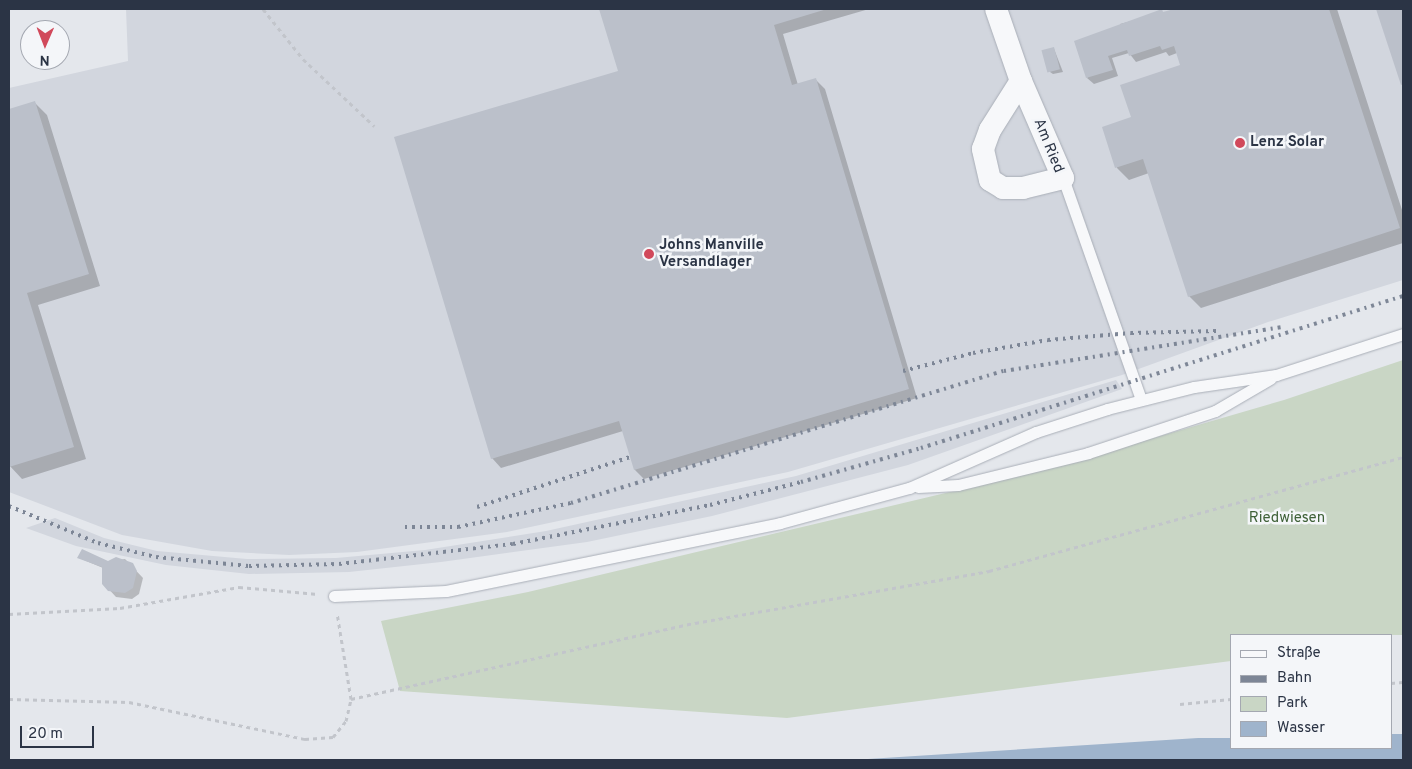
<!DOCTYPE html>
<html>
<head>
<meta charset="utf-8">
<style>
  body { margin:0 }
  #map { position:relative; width:1412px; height:769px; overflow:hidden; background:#e4e7ec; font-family:Overpass,sans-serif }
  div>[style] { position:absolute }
  .built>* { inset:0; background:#d2d6de }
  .green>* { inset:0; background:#c9d6c5 }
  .water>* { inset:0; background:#9fb4cc }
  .shadow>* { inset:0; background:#0003 }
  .building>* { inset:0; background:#bbc0ca; transform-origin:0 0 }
  .path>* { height:3px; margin-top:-1.5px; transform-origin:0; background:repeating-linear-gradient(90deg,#c2c5cb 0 4px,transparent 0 8px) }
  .roads { filter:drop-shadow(0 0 1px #a9aeb7) drop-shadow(0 0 1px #a9aeb7) }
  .lane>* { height:11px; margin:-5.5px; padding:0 5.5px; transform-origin:5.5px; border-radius:5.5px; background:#f7f8fa }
  .street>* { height:22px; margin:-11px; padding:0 11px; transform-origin:11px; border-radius:11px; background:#f7f8fa }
  .rail>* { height:4px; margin-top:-2px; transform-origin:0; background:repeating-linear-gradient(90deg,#7d8696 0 2.5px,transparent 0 7.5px) }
  .dots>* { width:14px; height:14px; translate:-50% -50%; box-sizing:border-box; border:2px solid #f4f6f9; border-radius:50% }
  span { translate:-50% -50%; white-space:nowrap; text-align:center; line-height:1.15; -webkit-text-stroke:5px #f4f6f9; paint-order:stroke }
  .poi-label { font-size:15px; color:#2b3445; font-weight:700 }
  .left { translate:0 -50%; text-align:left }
  .street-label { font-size:15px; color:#2b3445 }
  .park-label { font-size:15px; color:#3f6138 }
  .frame { position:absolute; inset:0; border:10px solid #2b3445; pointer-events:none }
  .legend { position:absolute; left:1230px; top:634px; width:162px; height:115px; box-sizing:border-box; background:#f4f6f9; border:1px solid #a4a8b1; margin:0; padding:6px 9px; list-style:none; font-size:15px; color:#2b3445 }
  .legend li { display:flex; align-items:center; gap:10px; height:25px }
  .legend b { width:25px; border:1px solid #a4a8b1 }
  .north { position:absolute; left:20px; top:20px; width:50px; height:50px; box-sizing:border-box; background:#f4f6f9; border:1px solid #a4a8b1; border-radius:50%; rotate:181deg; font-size:14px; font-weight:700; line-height:20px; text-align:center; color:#2b3445 }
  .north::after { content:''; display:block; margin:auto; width:18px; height:22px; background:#d1495b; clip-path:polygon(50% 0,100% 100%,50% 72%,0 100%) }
  .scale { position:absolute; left:20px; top:726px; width:74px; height:22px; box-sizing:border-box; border:2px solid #2b3445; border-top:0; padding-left:6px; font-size:15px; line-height:18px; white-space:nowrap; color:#2b3445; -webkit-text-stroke:4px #f4f6f9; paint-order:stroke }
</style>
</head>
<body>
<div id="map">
  <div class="built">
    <i style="clip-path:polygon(126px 9px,1403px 9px,1403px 280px,1268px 322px,1122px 375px,788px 472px,507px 532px,357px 552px,289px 555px,212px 551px,122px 535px,9px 492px,9px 88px,128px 61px)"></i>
    <i style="clip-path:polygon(1116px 380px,1122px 389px,908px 465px,712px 516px,587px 542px,441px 562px,349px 572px,249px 574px,166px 565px,76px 546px,26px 528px,55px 518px,104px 538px,157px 551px,247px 559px,336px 558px,425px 550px,546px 531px,796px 476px)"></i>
  </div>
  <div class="green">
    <i style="clip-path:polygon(1403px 360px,1403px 635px,1231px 635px,1231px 661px,787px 718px,400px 691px,381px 621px,528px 592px,1047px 469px,1284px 400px)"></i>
  </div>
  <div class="water">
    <i style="clip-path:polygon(1391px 734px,1403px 734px,1403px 760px,852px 760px,1198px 738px,1231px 738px,1231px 748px,1391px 748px)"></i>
  </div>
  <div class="shadow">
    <i style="clip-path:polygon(600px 9px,869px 9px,783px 34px,798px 85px,816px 80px,825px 89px,917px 398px,644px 479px,635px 470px,623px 431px,501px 468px,492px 458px,619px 72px)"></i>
    <i style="clip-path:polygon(1178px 9px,1337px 9px,1403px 213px,1403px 243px,1201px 308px,1189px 296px,1149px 173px,1129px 180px,1117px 168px,1103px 128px,1132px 118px,1181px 66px,1177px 53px,1169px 56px,1166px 52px,1136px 62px,1129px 53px,1112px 58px,1118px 76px,1094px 84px,1087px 78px,1122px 31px,1120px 24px)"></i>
    <i style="clip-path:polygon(1377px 9px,1403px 9px,1403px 86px,1402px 84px)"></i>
    <i style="clip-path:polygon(1054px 49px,1063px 72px,1053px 74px,1050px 72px)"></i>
    <i style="clip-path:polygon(35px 103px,47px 115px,100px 286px,38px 305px,86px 459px,22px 479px,9px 465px,9px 111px)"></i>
    <i style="clip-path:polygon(79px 558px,107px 562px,125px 559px,143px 578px,139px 594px,132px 599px,116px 597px,104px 584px,103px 568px)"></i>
  </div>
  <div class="building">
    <i style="clip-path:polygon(599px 9px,827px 9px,774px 25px,792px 85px,816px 78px,909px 389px,634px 470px,619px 421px,491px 459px,394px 137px,618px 71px)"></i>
    <i style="clip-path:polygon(1162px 9px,1163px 12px,1174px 9px,1329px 9px,1400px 228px,1188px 297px,1143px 159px,1115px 168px,1102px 127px,1131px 117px,1120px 85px,1180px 65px,1174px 46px,1162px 50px,1160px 46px,1129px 56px,1127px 50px,1108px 56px,1113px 70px,1086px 78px,1074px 41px)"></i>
    <i style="clip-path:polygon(1376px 9px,1403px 9px,1403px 84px,1401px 85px)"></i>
    <i style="left:1054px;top:47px;width:23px;height:13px;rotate:75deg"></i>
    <i style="clip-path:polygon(35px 101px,89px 274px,27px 293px,74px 447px,9px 467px,9px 109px)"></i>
    <i style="clip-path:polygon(82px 549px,108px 561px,116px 557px,133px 563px,137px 571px,133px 588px,125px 593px,108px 591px,102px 584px,102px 567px,77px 558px)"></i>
  </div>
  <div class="path">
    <i style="left:263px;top:9px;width:64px;rotate:51.3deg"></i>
    <i style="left:303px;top:59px;width:98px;rotate:43.3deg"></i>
    <i style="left:9px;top:614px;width:111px;rotate:-3.1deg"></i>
    <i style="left:120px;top:608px;width:121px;rotate:-10deg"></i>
    <i style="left:239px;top:587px;width:79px;rotate:5.1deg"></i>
    <i style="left:1391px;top:683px;width:12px;rotate:-5deg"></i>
    <i style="left:9px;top:699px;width:120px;rotate:1.4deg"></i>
    <i style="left:129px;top:702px;width:180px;rotate:11.9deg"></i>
    <i style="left:305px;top:739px;width:28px;rotate:-4deg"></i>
    <i style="left:333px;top:737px;width:21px;rotate:-51deg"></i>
    <i style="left:346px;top:721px;width:23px;rotate:-77deg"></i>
    <i style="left:351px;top:699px;width:87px;rotate:-99.2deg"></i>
    <i style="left:351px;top:699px;width:352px;rotate:-12.5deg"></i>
    <i style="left:695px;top:623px;width:299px;rotate:-10deg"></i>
    <i style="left:989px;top:571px;width:429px;rotate:-15.4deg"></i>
    <i style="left:1180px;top:704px;width:51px;rotate:-5.6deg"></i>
  </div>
  <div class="roads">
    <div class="lane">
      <i style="left:1063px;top:178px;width:235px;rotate:70.6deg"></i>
      <i style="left:918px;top:487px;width:40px;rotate:-2.9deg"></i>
      <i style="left:958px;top:485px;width:134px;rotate:-13.8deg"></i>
      <i style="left:1088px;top:453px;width:134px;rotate:-18.3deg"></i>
      <i style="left:1215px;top:411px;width:64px;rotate:-30.2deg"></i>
      <i style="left:334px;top:596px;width:112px;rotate:-2.6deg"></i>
      <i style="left:446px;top:591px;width:341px;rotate:-11.5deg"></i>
      <i style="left:780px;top:523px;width:134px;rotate:-15.2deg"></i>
      <i style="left:909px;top:488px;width:139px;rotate:-23.8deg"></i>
      <i style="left:1036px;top:432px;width:75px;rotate:-17.9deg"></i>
      <i style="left:1107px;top:409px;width:90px;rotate:-14.2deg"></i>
      <i style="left:1194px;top:387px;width:83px;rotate:-8.3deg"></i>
      <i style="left:1276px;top:375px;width:133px;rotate:-17.9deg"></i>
    </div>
    <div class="street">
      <i style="left:996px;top:9px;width:76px;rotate:70.9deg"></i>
      <i style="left:1021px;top:81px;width:106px;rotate:66.6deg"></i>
      <i style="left:1063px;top:178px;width:41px;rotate:166deg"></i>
      <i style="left:1023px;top:188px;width:20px;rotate:180deg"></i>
      <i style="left:1003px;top:188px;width:15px;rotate:-148deg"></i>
      <i style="left:990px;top:180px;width:32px;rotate:-103deg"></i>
      <i style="left:983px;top:149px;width:20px;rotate:-70deg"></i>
      <i style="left:990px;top:130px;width:58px;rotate:-57.7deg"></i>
    </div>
  </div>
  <div class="rail">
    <i style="left:903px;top:371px;width:72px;rotate:-14.4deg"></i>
    <i style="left:973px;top:353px;width:76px;rotate:-9.8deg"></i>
    <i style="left:1048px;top:340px;width:83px;rotate:-4.8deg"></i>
    <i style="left:1131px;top:333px;width:86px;rotate:-1.3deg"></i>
    <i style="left:9px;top:506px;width:96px;rotate:22.6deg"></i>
    <i style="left:98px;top:543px;width:60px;rotate:13.6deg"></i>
    <i style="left:156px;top:557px;width:93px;rotate:5.5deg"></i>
    <i style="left:249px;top:566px;width:90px;rotate:-1.3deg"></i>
    <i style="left:339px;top:564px;width:175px;rotate:-6.6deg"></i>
    <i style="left:513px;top:544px;width:201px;rotate:-11.2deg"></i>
    <i style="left:710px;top:505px;width:94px;rotate:-14.2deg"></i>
    <i style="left:801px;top:482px;width:125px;rotate:-15.8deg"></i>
    <i style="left:921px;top:448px;width:505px;rotate:-17.5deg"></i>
    <i style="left:477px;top:507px;width:161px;rotate:-18.1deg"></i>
    <i style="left:405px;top:527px;width:53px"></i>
    <i style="left:458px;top:527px;width:116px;rotate:-12deg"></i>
    <i style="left:571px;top:503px;width:453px;rotate:-17deg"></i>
    <i style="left:1004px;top:371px;width:280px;rotate:-9deg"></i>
  </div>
  <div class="dots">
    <i style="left:1240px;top:143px;background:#d1495b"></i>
    <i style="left:649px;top:254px;background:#d1495b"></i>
  </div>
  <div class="poi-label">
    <span class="left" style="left:1250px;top:143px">Lenz Solar</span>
    <span class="left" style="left:659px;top:254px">Johns Manville<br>Versandlager</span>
  </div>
  <div class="street-label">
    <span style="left:1048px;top:146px;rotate:68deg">Am Ried</span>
  </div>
  <div class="park-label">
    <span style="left:1287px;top:519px">Riedwiesen</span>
  </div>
  <div class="frame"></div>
  <ul class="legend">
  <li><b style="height:6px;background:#f7f8fa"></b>Straße</li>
  <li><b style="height:6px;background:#7d8696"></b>Bahn</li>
  <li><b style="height:14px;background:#c9d6c5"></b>Park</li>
  <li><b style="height:14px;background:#9fb4cc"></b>Wasser</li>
  </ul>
  <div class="north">N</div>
  <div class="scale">20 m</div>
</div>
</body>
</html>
